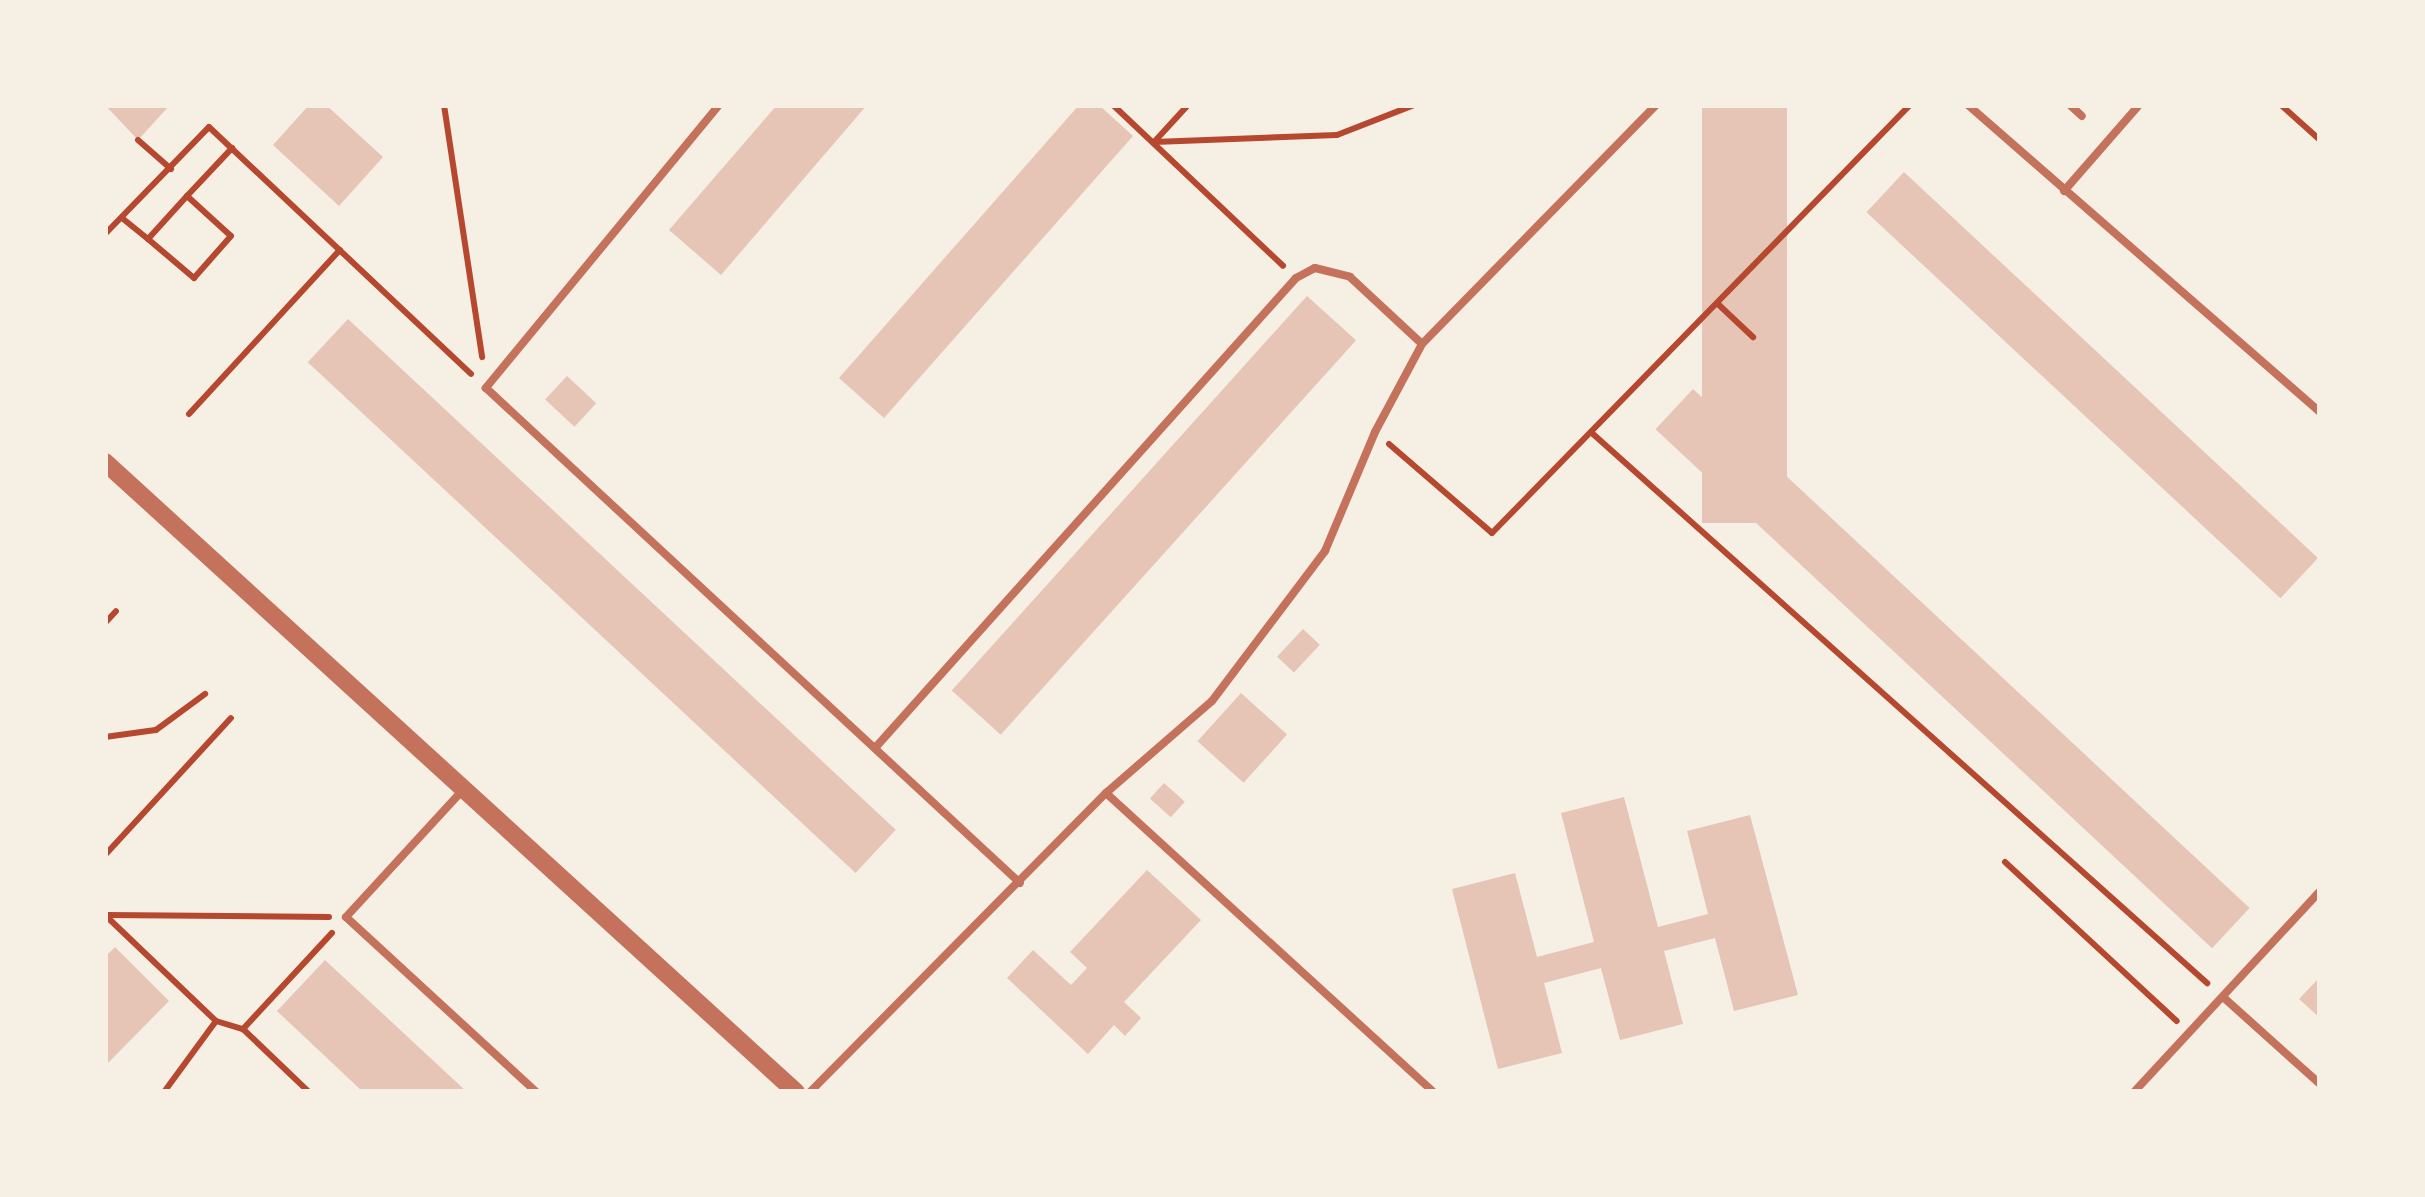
<!DOCTYPE html>
<html>
<head>
<meta charset="utf-8">
<style>
  body { margin:0 }
  #map { position:relative; width:2425px; height:1197px; overflow:hidden; background:#f6efe4; font-family:"PT Sans Narrow",sans-serif }
  div>[style] { position:absolute }
  .building>* { inset:0; background:#e6c5b7; transform-origin:0 0 }
  .path>* { height:6px; margin:-3px; padding:0 3px; transform-origin:3px; border-radius:3px; background:#b5482f }
  .service>* { height:8px; margin:-4px; padding:0 4px; transform-origin:4px; border-radius:4px; background:#c5725c }
  .tertiary>* { height:18px; margin:-9px; padding:0 9px; transform-origin:9px; border-radius:9px; background:#c5725c }
  span { translate:-50% -50%; white-space:nowrap; text-align:center; line-height:1.15; -webkit-text-stroke:8px #f6efe4; paint-order:stroke }
  .frame { position:absolute; inset:0; border:108px solid #f6efe4; pointer-events:none }
</style>
</head>
<body>
<div id="map">
  <div class="building">
    <i style="clip-path:polygon(105px 105px,170px 105px,138px 140px)"></i>
    <i style="clip-path:polygon(309px 105px,326px 105px,383px 157px,339px 206px,273px 145px)"></i>
    <i style="clip-path:polygon(777px 105px,867px 105px,721px 275px,669px 230px)"></i>
    <i style="clip-path:polygon(1079px 105px,1099px 105px,1133px 136px,884px 418px,839px 378px)"></i>
    <i style="left:1702px;top:105px;width:85px;height:418px"></i>
    <i style="left:1904px;top:172px;width:566px;height:55px;rotate:43deg"></i>
    <i style="left:1307px;top:296px;width:66px;height:531px;rotate:42deg"></i>
    <i style="left:348px;top:319px;width:749px;height:59px;rotate:43deg"></i>
    <i style="left:567px;top:376px;width:40px;height:32px;rotate:43deg"></i>
    <i style="left:1693px;top:389px;width:761px;height:55px;rotate:43deg"></i>
    <i style="left:1303px;top:629px;width:23px;height:38px;rotate:43deg"></i>
    <i style="left:1241px;top:693px;width:62px;height:65px;rotate:42deg"></i>
    <i style="left:1164px;top:783px;width:28px;height:21px;rotate:42deg"></i>
    <i style="clip-path:polygon(1624px 797px,1658px 927px,1708px 914px,1687px 831px,1750px 815px,1798px 995px,1734px 1011px,1715px 938px,1664px 951px,1683px 1024px,1620px 1040px,1601px 968px,1544px 983px,1562px 1053px,1498px 1069px,1452px 889px,1515px 873px,1537px 957px,1594px 942px,1561px 813px)"></i>
    <i style="clip-path:polygon(1147px 870px,1201px 920px,1124px 1002px,1141px 1018px,1125px 1036px,1114px 1025px,1088px 1054px,1007px 978px,1033px 950px,1071px 985px,1087px 968px,1070px 952px)"></i>
    <i style="clip-path:polygon(115px 947px,169px 1001px,105px 1066px,105px 957px)"></i>
    <i style="clip-path:polygon(325px 960px,368px 1000px,467px 1092px,363px 1092px,277px 1011px)"></i>
    <i style="clip-path:polygon(2320px 977px,2320px 1018px,2299px 999px)"></i>
  </div>
  <div class="path">
    <i style="left:444px;top:105px;width:255px;rotate:81.4deg"></i>
    <i style="left:1113px;top:105px;width:234px;rotate:43.4deg"></i>
    <i style="left:2281px;top:105px;width:52px;rotate:41.9deg"></i>
    <i style="left:138px;top:140px;width:44px;rotate:41.3deg"></i>
    <i style="left:1155px;top:141px;width:49px;rotate:-47.5deg"></i>
    <i style="left:1154px;top:142px;width:183px;rotate:-2.2deg"></i>
    <i style="left:1337px;top:135px;width:83px;rotate:-21.3deg"></i>
    <i style="left:187px;top:196px;width:59px;rotate:42.3deg"></i>
    <i style="left:231px;top:236px;width:56px;rotate:131.4deg"></i>
    <i style="left:194px;top:278px;width:60px;rotate:-139.7deg"></i>
    <i style="left:148px;top:239px;width:58px;rotate:-47.8deg"></i>
    <i style="left:187px;top:196px;width:66px;rotate:-46.8deg"></i>
    <i style="left:122px;top:218px;width:33px;rotate:39deg"></i>
    <i style="left:105px;top:234px;width:149px;rotate:-45.8deg"></i>
    <i style="left:209px;top:127px;width:360px;rotate:43.3deg"></i>
    <i style="left:1719px;top:305px;width:47px;rotate:43.3deg"></i>
    <i style="left:189px;top:414px;width:223px;rotate:-47.4deg"></i>
    <i style="left:1593px;top:434px;width:824px;rotate:41.8deg"></i>
    <i style="left:1389px;top:444px;width:136px;rotate:40.8deg"></i>
    <i style="left:1492px;top:533px;width:598px;rotate:-45.68deg"></i>
    <i style="left:105px;top:623px;width:16px;rotate:-47deg"></i>
    <i style="left:105px;top:737px;width:51px;rotate:-7.8deg"></i>
    <i style="left:156px;top:730px;width:61px;rotate:-36.3deg"></i>
    <i style="left:105px;top:855px;width:186px;rotate:-47.4deg"></i>
    <i style="left:2005px;top:862px;width:234px;rotate:42.8deg"></i>
    <i style="left:105px;top:915px;width:153px;rotate:43.7deg"></i>
    <i style="left:216px;top:1021px;width:88px;rotate:126.2deg"></i>
    <i style="left:106px;top:915px;width:223px;rotate:0.5deg"></i>
    <i style="left:216px;top:1021px;width:28px;rotate:17deg"></i>
    <i style="left:243px;top:1029px;width:131px;rotate:-47.2deg"></i>
    <i style="left:243px;top:1029px;width:91px;rotate:43.7deg"></i>
  </div>
  <div class="service">
    <i style="left:719px;top:105px;width:367px;rotate:129.5deg"></i>
    <i style="left:486px;top:388px;width:728px;rotate:42.83deg"></i>
    <i style="left:1968px;top:105px;width:467px;rotate:41.1deg"></i>
    <i style="left:2070px;top:105px;width:16px;rotate:43deg"></i>
    <i style="left:2064px;top:191px;width:114px;rotate:-48.9deg"></i>
    <i style="left:875px;top:748px;width:631px;rotate:-48.15deg"></i>
    <i style="left:1296px;top:278px;width:21px;rotate:-28deg"></i>
    <i style="left:1315px;top:268px;width:36px;rotate:14deg"></i>
    <i style="left:1350px;top:277px;width:98px;rotate:42.9deg"></i>
    <i style="left:461px;top:792px;width:170px;rotate:132.6deg"></i>
    <i style="left:346px;top:917px;width:258px;rotate:42.6deg"></i>
    <i style="left:1106px;top:793px;width:444px;rotate:42.4deg"></i>
    <i style="left:2223px;top:997px;width:130px;rotate:41.9deg"></i>
    <i style="left:810px;top:1092px;width:421px;rotate:-45.3deg"></i>
    <i style="left:1106px;top:793px;width:140px;rotate:-41deg"></i>
    <i style="left:1212px;top:701px;width:188px;rotate:-53deg"></i>
    <i style="left:1325px;top:551px;width:129px;rotate:-67.2deg"></i>
    <i style="left:1375px;top:432px;width:100px;rotate:-61.9deg"></i>
    <i style="left:1422px;top:344px;width:334px;rotate:-45.6deg"></i>
    <i style="left:2134px;top:1092px;width:274px;rotate:-47.2deg"></i>
  </div>
  <div class="tertiary">
    <i style="left:105px;top:462px;width:935px;rotate:42.36deg"></i>
  </div>
  <div class="frame"></div>
</div>
</body>
</html>
